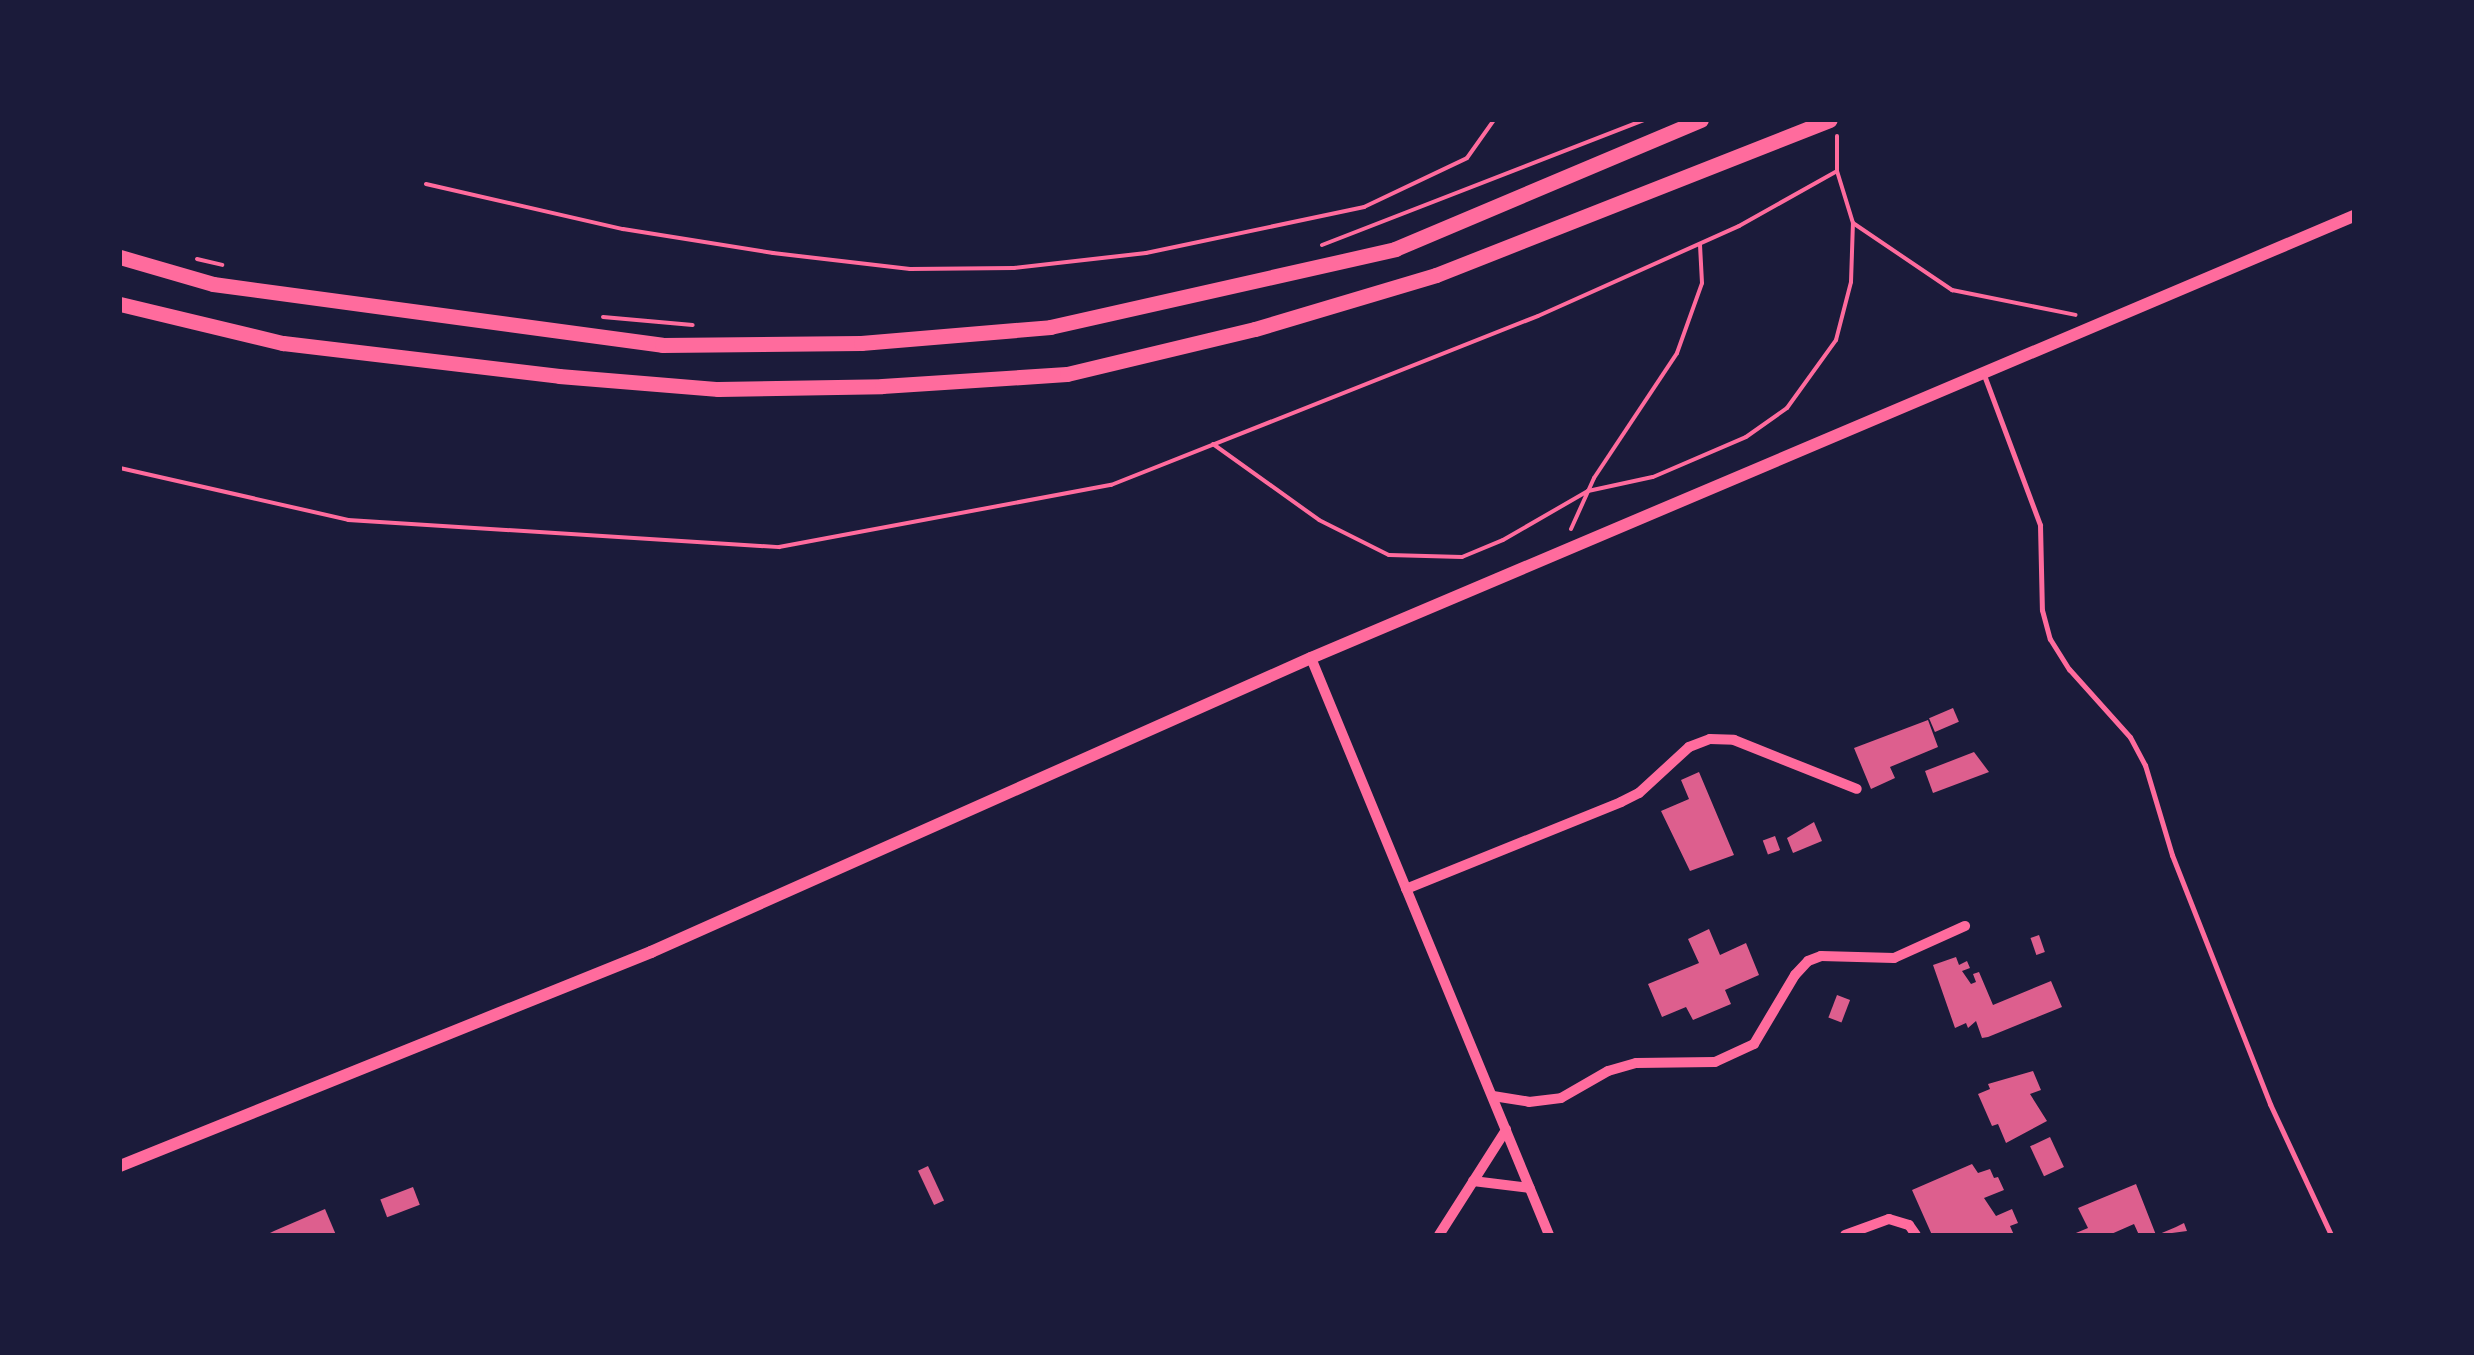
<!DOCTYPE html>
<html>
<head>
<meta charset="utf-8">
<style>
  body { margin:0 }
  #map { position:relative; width:2474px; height:1355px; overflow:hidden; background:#1b1b3a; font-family:"Exo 2",sans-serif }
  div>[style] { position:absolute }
  .building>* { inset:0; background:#dd5f8e; transform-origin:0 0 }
  .path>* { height:4px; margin:-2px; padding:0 2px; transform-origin:2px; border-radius:2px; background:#ff6b9d }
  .service>* { height:5px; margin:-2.5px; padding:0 2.5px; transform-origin:2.5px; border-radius:2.5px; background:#ff6b9d }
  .minor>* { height:10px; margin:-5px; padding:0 5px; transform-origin:5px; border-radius:5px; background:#ff6b9d }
  .tertiary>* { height:12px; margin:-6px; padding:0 6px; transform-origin:6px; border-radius:6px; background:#ff6b9d }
  .trunk>* { height:15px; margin:-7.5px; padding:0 7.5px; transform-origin:7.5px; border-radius:7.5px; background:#ff6b9d }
  span { translate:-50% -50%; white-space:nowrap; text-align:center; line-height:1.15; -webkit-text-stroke:10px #1b1b3a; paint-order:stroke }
  .frame { position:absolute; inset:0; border:122px solid #1b1b3a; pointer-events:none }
</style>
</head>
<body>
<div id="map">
  <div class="building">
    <i style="left:1953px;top:708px;width:15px;height:26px;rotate:67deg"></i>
    <i style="clip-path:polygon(1928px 720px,1938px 747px,1890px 767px,1895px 778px,1871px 789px,1854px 748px)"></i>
    <i style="clip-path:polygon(1974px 752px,1989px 772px,1933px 793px,1925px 771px)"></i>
    <i style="clip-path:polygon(1699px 772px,1734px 855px,1690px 871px,1661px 811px,1689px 799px,1681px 780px)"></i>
    <i style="clip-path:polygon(1814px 822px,1822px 841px,1793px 853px,1787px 838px)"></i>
    <i style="left:1775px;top:836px;width:15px;height:13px;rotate:70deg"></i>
    <i style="clip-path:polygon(1709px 929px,1720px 955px,1746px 943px,1759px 975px,1725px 990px,1731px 1004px,1693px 1020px,1686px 1007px,1662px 1017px,1648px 984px,1699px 963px,1688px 939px)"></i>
    <i style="left:2039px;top:935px;width:18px;height:9px;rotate:71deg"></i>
    <i style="clip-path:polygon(1956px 957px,1959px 965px,1967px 961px,1970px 968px,1962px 971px,1971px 984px,1976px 982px,1973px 974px,1979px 972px,1993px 1005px,2051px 981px,2062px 1007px,1988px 1037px,1982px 1038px,1976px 1021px,1968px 1028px,1966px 1023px,1955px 1028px,1933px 965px)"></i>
    <i style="left:1837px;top:995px;width:14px;height:24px;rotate:21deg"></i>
    <i style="clip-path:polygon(2033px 1071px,2041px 1090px,2030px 1094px,2047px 1121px,2006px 1143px,1998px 1124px,1992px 1126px,1978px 1094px,1990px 1089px,1988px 1084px)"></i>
    <i style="left:2050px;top:1137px;width:33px;height:22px;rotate:65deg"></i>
    <i style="clip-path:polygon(1972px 1164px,1978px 1173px,1990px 1169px,1994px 1178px,1998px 1177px,2004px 1190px,1984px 1198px,1996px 1216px,2012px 1209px,2018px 1223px,2010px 1226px,2014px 1235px,1932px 1235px,1912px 1190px)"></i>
    <i style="left:928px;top:1166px;width:38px;height:11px;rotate:65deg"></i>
    <i style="clip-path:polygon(2136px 1184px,2156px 1235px,2139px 1235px,2134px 1224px,2109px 1235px,2071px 1235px,2088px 1228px,2078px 1208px)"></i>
    <i style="left:413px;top:1187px;width:19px;height:35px;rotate:69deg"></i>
    <i style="clip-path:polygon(325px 1209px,336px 1235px,266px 1235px,274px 1231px)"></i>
    <i style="clip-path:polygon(2184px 1223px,2187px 1231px,2157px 1235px,2176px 1227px)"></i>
  </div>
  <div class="path">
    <i style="left:1837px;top:136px;width:35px;rotate:90deg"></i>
    <i style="left:1837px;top:171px;width:54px;rotate:72.9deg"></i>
    <i style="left:1853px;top:223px;width:120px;rotate:34.1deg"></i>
    <i style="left:1952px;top:290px;width:126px;rotate:11.4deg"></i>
    <i style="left:426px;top:184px;width:202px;rotate:12.9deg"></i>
    <i style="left:623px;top:229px;width:152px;rotate:9.1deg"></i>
    <i style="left:773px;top:253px;width:138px;rotate:6.7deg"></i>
    <i style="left:910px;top:269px;width:104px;rotate:-0.6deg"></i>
    <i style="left:1014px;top:268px;width:133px;rotate:-6.5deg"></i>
    <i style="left:1146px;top:253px;width:223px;rotate:-11.9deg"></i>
    <i style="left:1364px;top:207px;width:114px;rotate:-25.4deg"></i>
    <i style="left:1467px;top:158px;width:47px;rotate:-54.6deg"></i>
    <i style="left:1322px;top:245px;width:345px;rotate:-21.2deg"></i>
    <i style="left:197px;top:259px;width:26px;rotate:13deg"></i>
    <i style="left:603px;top:317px;width:90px;rotate:5.1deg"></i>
    <i style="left:1213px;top:444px;width:130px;rotate:35.6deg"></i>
    <i style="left:1319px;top:520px;width:78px;rotate:26.6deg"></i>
    <i style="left:1389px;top:555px;width:73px;rotate:1.6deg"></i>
    <i style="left:1462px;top:557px;width:44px;rotate:-22.5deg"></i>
    <i style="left:1503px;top:540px;width:98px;rotate:-30deg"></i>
    <i style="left:1588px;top:491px;width:66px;rotate:-12.2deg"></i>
    <i style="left:1653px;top:477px;width:101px;rotate:-23.3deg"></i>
    <i style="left:1746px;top:437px;width:50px;rotate:-35.3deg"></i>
    <i style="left:1787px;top:408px;width:84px;rotate:-54.2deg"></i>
    <i style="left:1836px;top:340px;width:60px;rotate:-75.5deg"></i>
    <i style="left:1851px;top:282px;width:59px;rotate:-88.1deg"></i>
    <i style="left:120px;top:468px;width:234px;rotate:12.8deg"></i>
    <i style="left:348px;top:520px;width:432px;rotate:3.6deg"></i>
    <i style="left:779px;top:547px;width:338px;rotate:-10.6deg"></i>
    <i style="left:1111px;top:485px;width:459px;rotate:-21.6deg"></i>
    <i style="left:1538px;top:316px;width:220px;rotate:-24.1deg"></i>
    <i style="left:1739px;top:226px;width:112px;rotate:-29.3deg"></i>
    <i style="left:1571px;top:529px;width:56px;rotate:-65.7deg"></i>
    <i style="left:1594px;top:478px;width:150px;rotate:-56.4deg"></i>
    <i style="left:1677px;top:353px;width:74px;rotate:-70.3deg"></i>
    <i style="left:1702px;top:283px;width:39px;rotate:-93deg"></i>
  </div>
  <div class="service">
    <i style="left:1984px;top:375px;width:160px;rotate:69.5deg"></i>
    <i style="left:2040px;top:525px;width:85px;rotate:88.7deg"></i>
    <i style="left:2042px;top:610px;width:30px;rotate:75deg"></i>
    <i style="left:2050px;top:639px;width:36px;rotate:58deg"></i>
    <i style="left:2069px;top:669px;width:91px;rotate:48.1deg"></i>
    <i style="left:2130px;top:737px;width:32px;rotate:62deg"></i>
    <i style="left:2145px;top:765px;width:94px;rotate:73.3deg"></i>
    <i style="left:2172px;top:855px;width:268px;rotate:68.5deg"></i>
    <i style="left:2270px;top:1104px;width:145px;rotate:65deg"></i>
  </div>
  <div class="minor">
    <i style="left:1311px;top:658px;width:624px;rotate:67.58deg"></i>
    <i style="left:1406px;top:889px;width:232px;rotate:-22deg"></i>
    <i style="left:1621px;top:802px;width:20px;rotate:-27deg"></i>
    <i style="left:1639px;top:793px;width:68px;rotate:-42.6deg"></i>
    <i style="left:1689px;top:747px;width:22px;rotate:-21deg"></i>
    <i style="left:1710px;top:739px;width:24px;rotate:2deg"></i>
    <i style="left:1734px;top:740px;width:132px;rotate:21.7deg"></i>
    <i style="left:1493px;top:1096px;width:36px;rotate:9deg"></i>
    <i style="left:1529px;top:1102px;width:32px;rotate:-7deg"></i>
    <i style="left:1561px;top:1098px;width:54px;rotate:-29.9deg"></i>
    <i style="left:1608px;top:1071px;width:29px;rotate:-16deg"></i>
    <i style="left:1636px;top:1063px;width:79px;rotate:-0.7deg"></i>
    <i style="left:1715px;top:1062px;width:43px;rotate:-24.8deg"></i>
    <i style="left:1754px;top:1044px;width:80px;rotate:-59.3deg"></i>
    <i style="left:1795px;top:975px;width:19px;rotate:-47deg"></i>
    <i style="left:1808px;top:961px;width:14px;rotate:-21deg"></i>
    <i style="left:1821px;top:956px;width:73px;rotate:1.6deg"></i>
    <i style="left:1894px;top:958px;width:78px;rotate:-24.3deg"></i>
    <i style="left:1473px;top:1181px;width:57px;rotate:7deg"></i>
    <i style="left:1439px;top:1235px;width:125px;rotate:-57.5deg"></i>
    <i style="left:1845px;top:1235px;width:47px;rotate:-20deg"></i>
    <i style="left:1889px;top:1219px;width:21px;rotate:17deg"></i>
    <i style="left:1909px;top:1225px;width:12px;rotate:55deg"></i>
  </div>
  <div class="tertiary">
    <i style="left:120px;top:1166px;width:573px;rotate:-21.95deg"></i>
    <i style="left:651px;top:952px;width:723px;rotate:-24.01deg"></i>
    <i style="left:1311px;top:658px;width:1133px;rotate:-22.97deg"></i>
  </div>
  <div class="trunk">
    <i style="left:120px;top:257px;width:97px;rotate:16.2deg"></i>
    <i style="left:213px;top:284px;width:453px;rotate:7.7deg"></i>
    <i style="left:662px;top:345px;width:199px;rotate:-0.6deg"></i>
    <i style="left:861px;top:343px;width:190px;rotate:-4.8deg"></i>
    <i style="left:1050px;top:327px;width:354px;rotate:-12.7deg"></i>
    <i style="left:1395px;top:249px;width:332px;rotate:-22.9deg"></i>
    <i style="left:120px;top:304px;width:168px;rotate:13.5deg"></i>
    <i style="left:283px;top:343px;width:278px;rotate:6.8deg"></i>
    <i style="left:559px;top:376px;width:160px;rotate:4.7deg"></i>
    <i style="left:718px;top:389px;width:164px;rotate:-1deg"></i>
    <i style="left:882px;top:386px;width:185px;rotate:-3.7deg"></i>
    <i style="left:1067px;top:374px;width:193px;rotate:-13.5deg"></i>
    <i style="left:1255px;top:329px;width:189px;rotate:-16.6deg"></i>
    <i style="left:1436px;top:275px;width:423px;rotate:-21.5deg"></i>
  </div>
  <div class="frame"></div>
</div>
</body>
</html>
